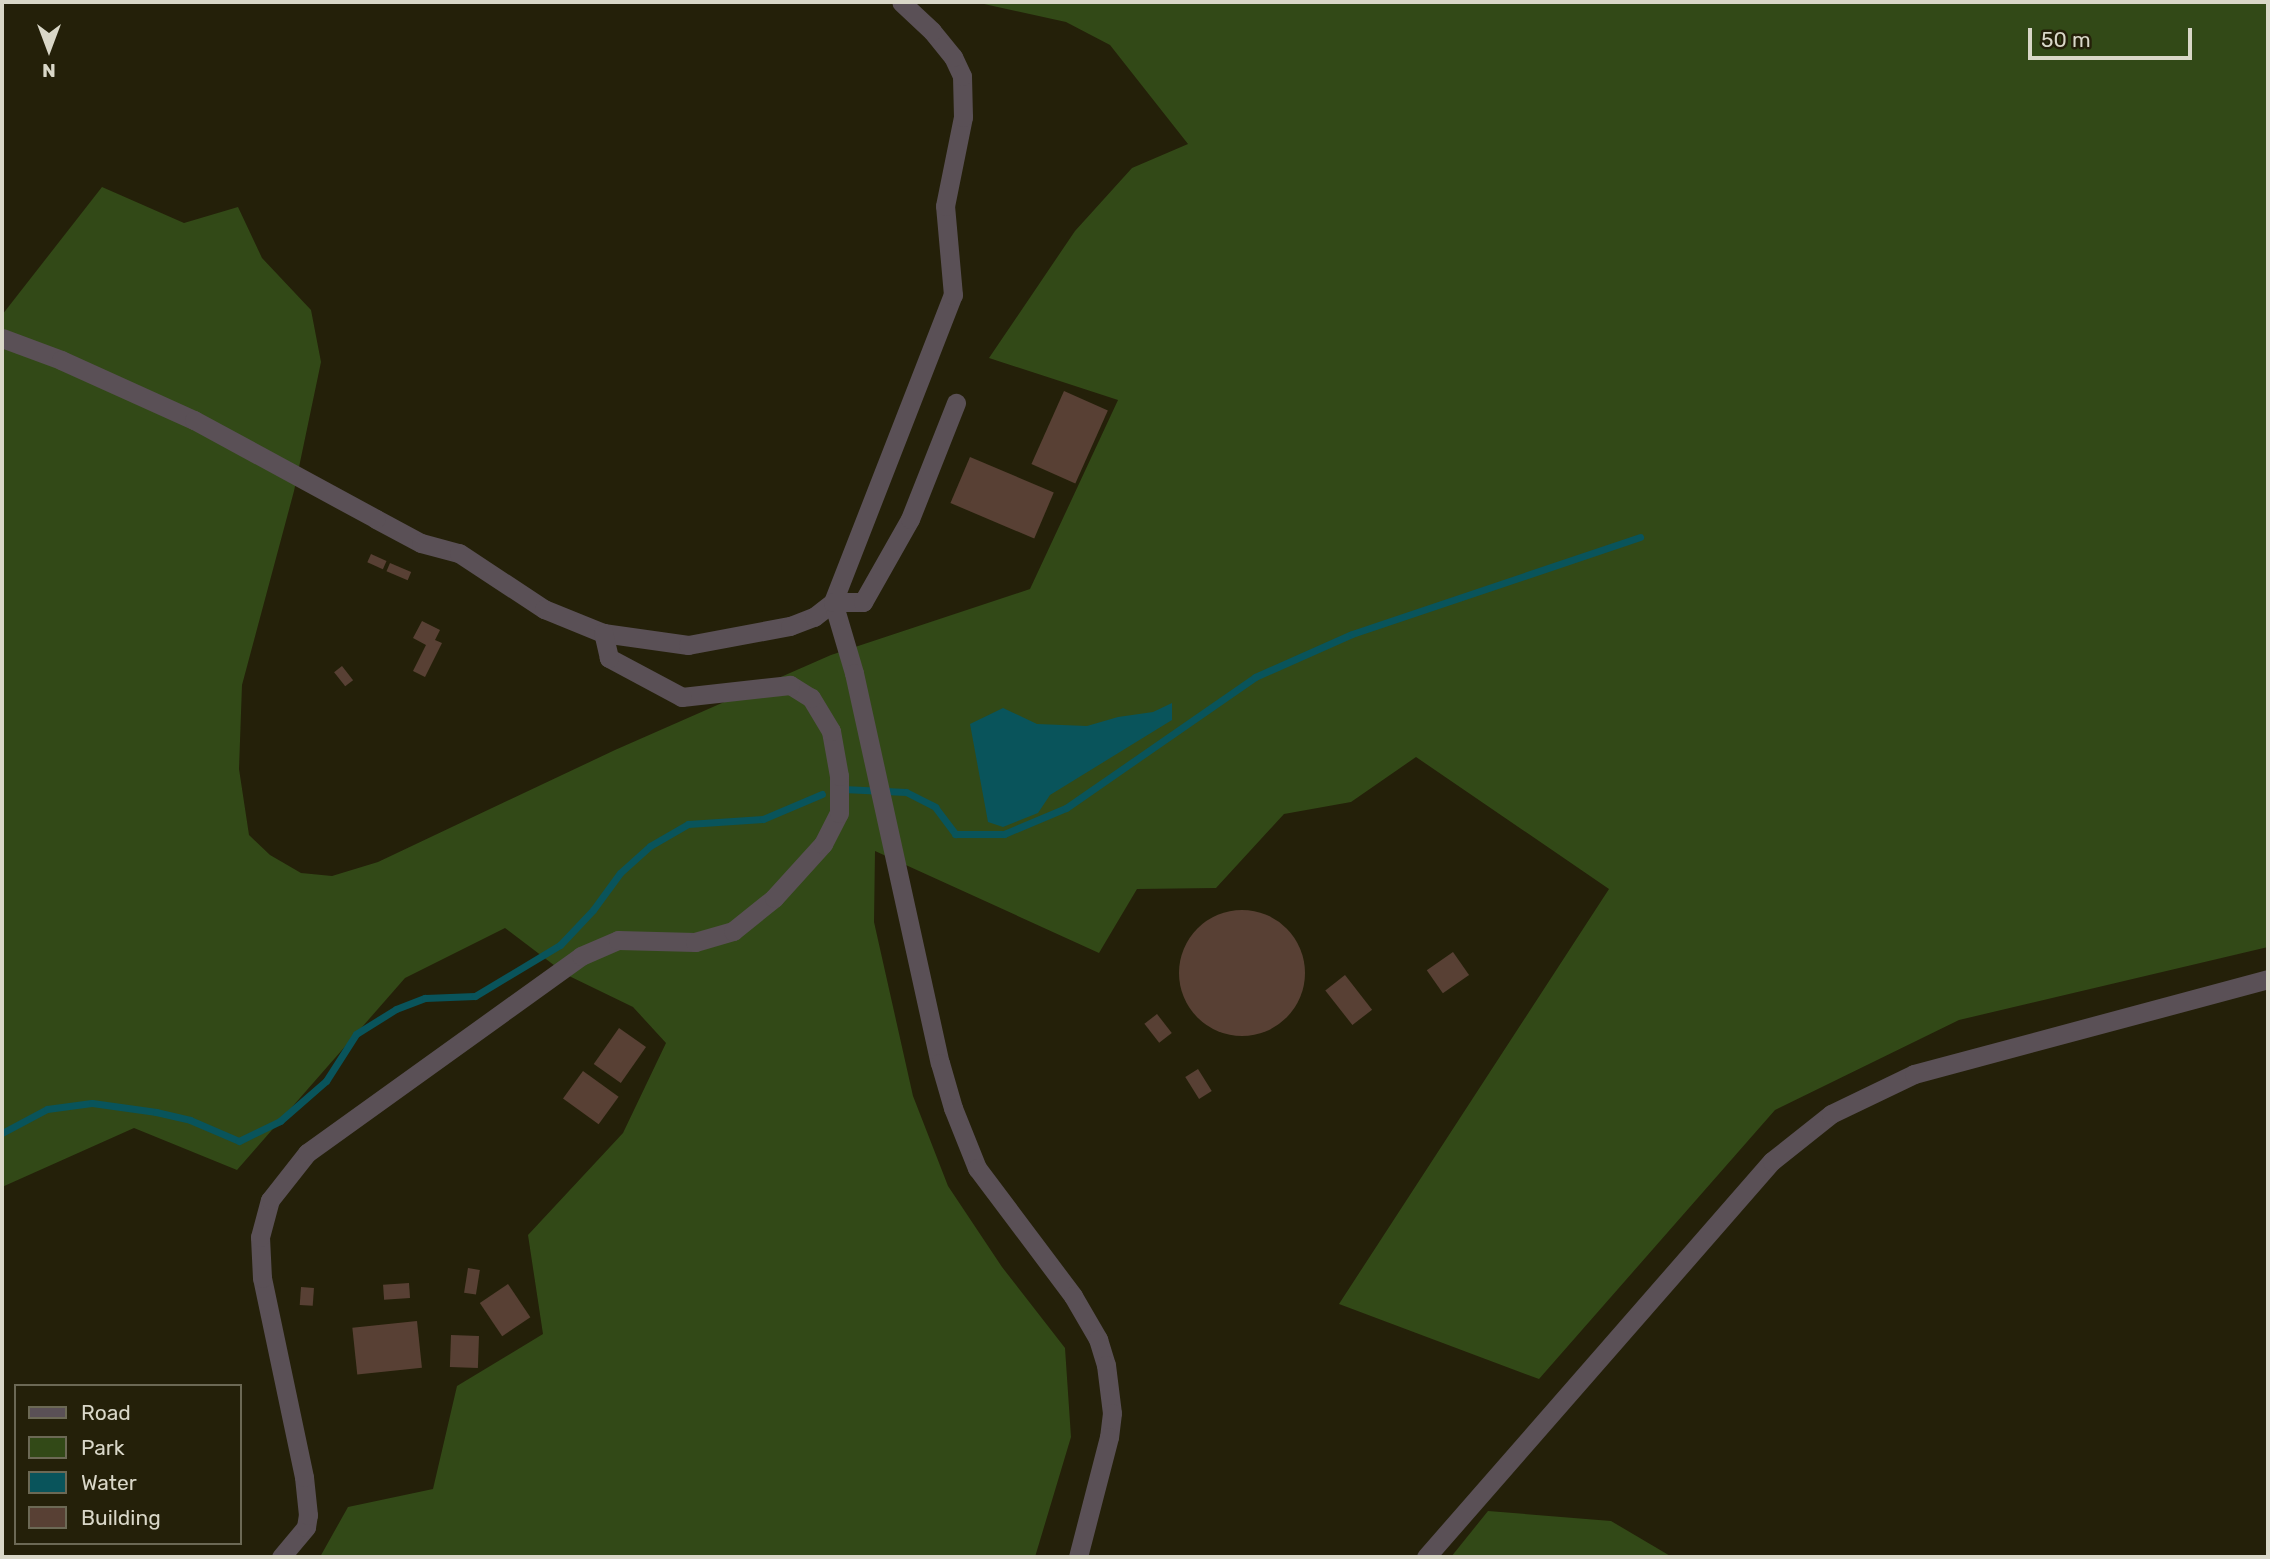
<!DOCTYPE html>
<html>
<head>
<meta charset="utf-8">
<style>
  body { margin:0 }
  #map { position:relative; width:2270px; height:1559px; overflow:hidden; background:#242009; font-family:Rubik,sans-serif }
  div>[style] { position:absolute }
  .green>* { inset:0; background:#324917 }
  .water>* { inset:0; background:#09545b }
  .stream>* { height:7px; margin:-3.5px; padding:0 3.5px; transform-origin:3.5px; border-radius:3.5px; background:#09545b }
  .building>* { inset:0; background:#584034; transform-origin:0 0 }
  .round { border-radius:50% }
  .minor>* { height:19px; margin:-9.5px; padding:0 9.5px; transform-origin:9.5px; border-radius:9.5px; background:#5a5056 }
  .tertiary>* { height:19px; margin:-9.5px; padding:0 9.5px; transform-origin:9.5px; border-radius:9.5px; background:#5a5056 }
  span { translate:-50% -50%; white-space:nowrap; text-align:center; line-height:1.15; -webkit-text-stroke:7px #242009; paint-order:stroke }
  .frame { position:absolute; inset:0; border:4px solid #d9d7c8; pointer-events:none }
  .legend { position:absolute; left:14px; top:1384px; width:228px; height:161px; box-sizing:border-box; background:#242009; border:2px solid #6c6955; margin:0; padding:9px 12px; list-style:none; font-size:21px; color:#d9d7c8 }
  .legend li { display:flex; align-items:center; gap:14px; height:35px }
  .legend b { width:35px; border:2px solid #6c6955 }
  .north { position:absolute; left:14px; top:14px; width:70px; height:70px; -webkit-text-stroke:5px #242009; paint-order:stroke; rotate:180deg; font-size:19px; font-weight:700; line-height:28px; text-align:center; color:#d9d7c8 }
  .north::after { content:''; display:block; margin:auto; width:24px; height:32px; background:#d9d7c8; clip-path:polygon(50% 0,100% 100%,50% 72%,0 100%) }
  .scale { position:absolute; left:2028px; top:28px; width:164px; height:32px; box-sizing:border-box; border:4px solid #d9d7c8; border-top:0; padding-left:9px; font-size:21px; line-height:24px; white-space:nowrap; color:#d9d7c8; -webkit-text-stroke:5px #242009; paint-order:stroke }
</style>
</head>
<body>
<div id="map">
  <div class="green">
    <i style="clip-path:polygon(975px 2px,2268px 2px,2268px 947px,1959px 1020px,1775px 1110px,1539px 1379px,1339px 1304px,1609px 889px,1416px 757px,1351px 802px,1284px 814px,1216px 888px,1137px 889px,1099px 953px,875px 851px,874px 922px,913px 1096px,948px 1186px,1002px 1267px,1065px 1348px,1071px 1437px,1035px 1557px,320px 1557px,348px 1507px,433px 1489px,457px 1386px,543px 1334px,528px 1235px,623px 1133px,666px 1043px,633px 1007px,567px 975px,505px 928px,405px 978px,237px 1170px,134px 1128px,2px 1187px,2px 315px,102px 187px,184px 223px,238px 207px,262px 258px,311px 310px,321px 362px,294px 491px,242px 685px,239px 769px,249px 835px,270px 855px,301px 873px,332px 876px,378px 862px,615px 750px,831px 655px,1030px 589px,1118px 400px,989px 358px,1075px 231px,1132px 168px,1188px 144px,1110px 45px,1066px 22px)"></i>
    <i style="clip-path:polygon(1488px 1511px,1611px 1521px,1672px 1557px,1451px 1557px)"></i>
  </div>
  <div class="water">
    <i style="clip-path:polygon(1172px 703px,1172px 720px,1050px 795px,1038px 813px,1003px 827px,988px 822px,970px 724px,1003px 708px,1037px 724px,1087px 726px,1118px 717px,1153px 712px)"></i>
  </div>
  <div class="stream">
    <i style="left:843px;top:789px;width:63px;rotate:2.7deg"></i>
    <i style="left:906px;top:792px;width:33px;rotate:27deg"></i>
    <i style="left:935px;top:807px;width:34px;rotate:53deg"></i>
    <i style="left:955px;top:834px;width:49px"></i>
    <i style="left:1004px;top:834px;width:67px;rotate:-22.8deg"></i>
    <i style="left:1066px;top:808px;width:230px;rotate:-34.7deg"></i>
    <i style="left:1255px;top:677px;width:106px;rotate:-23.9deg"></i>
    <i style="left:1352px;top:634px;width:304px;rotate:-18.6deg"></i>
    <i style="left:2px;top:1133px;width:51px;rotate:-28.1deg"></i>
    <i style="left:47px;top:1109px;width:45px;rotate:-7.6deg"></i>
    <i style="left:92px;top:1103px;width:65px;rotate:8deg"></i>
    <i style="left:156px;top:1112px;width:35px;rotate:13deg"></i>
    <i style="left:190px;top:1120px;width:53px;rotate:23.2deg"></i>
    <i style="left:239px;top:1141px;width:46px;rotate:-26deg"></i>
    <i style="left:280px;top:1121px;width:61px;rotate:-41deg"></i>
    <i style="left:326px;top:1081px;width:56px;rotate:-57.4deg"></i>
    <i style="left:356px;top:1034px;width:47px;rotate:-32deg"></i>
    <i style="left:396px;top:1009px;width:31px;rotate:-21deg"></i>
    <i style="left:425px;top:998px;width:50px;rotate:-2.3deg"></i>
    <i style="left:475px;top:996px;width:99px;rotate:-31deg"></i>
    <i style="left:560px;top:945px;width:48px;rotate:-46.7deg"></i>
    <i style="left:593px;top:910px;width:46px;rotate:-53.9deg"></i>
    <i style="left:620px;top:873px;width:40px;rotate:-42deg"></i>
    <i style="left:650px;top:846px;width:44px;rotate:-30.1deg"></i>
    <i style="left:688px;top:824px;width:75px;rotate:-3.8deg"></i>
    <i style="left:763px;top:819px;width:64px;rotate:-23deg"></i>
  </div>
  <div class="building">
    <i style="left:1064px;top:391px;width:48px;height:80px;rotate:24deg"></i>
    <i style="left:970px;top:457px;width:91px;height:50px;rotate:23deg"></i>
    <i style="left:371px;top:554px;width:17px;height:9px;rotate:24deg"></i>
    <i style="left:390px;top:563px;width:23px;height:9px;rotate:23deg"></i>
    <i style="clip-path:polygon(422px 621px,440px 630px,435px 640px,442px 643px,425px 677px,413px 671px,426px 645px,413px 638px)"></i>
    <i style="left:342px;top:666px;width:18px;height:10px;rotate:52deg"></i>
    <i class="round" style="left:1179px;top:910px;width:126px;height:126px"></i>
    <i style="left:1453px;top:952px;width:28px;height:32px;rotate:55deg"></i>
    <i style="left:1345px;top:975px;width:44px;height:25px;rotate:52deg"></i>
    <i style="left:1157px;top:1014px;width:24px;height:16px;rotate:52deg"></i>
    <i style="left:619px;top:1028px;width:33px;height:44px;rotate:35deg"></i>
    <i style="left:1198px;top:1069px;width:26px;height:15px;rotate:58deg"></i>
    <i style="left:583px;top:1071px;width:44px;height:34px;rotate:36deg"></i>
    <i style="left:468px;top:1268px;width:12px;height:25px;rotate:9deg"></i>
    <i style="left:409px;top:1283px;width:15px;height:26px;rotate:86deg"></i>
    <i style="left:508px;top:1284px;width:40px;height:34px;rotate:56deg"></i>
    <i style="left:301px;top:1287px;width:13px;height:18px;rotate:4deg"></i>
    <i style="left:417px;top:1321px;width:47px;height:65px;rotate:84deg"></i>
    <i style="left:451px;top:1335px;width:28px;height:32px;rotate:2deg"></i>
  </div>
  <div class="minor">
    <i style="left:376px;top:519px;width:51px;rotate:28.1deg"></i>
    <i style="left:421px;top:543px;width:39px;rotate:15deg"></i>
    <i style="left:459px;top:553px;width:102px;rotate:33.4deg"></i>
    <i style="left:544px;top:609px;width:64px;rotate:22.1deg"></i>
    <i style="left:603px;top:633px;width:86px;rotate:8deg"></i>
    <i style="left:688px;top:645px;width:104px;rotate:-10.6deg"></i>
    <i style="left:790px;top:626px;width:26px;rotate:-21deg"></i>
    <i style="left:814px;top:617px;width:24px;rotate:-38deg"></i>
    <i style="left:833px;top:602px;width:330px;rotate:-68.7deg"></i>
    <i style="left:953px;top:295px;width:89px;rotate:-95.1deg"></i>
    <i style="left:945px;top:206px;width:91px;rotate:-78.6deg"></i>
    <i style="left:963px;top:117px;width:41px;rotate:-91.4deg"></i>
    <i style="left:962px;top:76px;width:21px;rotate:-115deg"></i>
    <i style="left:953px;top:57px;width:33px;rotate:-129deg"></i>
    <i style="left:932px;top:31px;width:42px;rotate:-136.9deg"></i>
    <i style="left:833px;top:602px;width:74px;rotate:73.5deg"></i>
    <i style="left:854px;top:673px;width:399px;rotate:77.6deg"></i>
    <i style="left:940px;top:1063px;width:47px;rotate:73.9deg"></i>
    <i style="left:953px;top:1108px;width:65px;rotate:68.2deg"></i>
    <i style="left:977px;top:1168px;width:160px;rotate:53.1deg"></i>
    <i style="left:1073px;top:1296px;width:50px;rotate:59.8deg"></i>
    <i style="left:1098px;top:1339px;width:27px;rotate:73deg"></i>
    <i style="left:1106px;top:1365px;width:48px;rotate:82.9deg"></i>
    <i style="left:1112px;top:1413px;width:24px;rotate:97deg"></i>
    <i style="left:1109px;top:1437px;width:124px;rotate:104.5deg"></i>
    <i style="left:833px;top:602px;width:30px"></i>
    <i style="left:863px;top:602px;width:95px;rotate:-60.5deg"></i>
    <i style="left:910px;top:519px;width:125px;rotate:-68.4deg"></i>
    <i style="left:281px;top:1557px;width:39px;rotate:-50deg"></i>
    <i style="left:306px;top:1527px;width:12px;rotate:-81deg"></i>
    <i style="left:308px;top:1515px;width:38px;rotate:-96deg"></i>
    <i style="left:304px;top:1477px;width:203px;rotate:-101.9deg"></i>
    <i style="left:262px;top:1278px;width:41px;rotate:-92.8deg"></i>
    <i style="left:260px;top:1237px;width:38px;rotate:-75deg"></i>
    <i style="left:270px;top:1200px;width:60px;rotate:-51.8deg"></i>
    <i style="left:307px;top:1153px;width:337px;rotate:-35.7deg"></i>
    <i style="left:581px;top:956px;width:40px;rotate:-23.4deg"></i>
    <i style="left:618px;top:940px;width:77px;rotate:1.5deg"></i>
    <i style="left:695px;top:942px;width:40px;rotate:-16deg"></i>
    <i style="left:733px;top:931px;width:53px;rotate:-38.8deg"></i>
    <i style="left:774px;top:898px;width:73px;rotate:-47.8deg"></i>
    <i style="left:823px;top:844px;width:35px;rotate:-63deg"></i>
    <i style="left:839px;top:813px;width:37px;rotate:-90deg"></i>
    <i style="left:839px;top:776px;width:46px;rotate:-100.1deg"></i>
    <i style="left:831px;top:731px;width:39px;rotate:-121deg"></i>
    <i style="left:811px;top:698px;width:25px;rotate:-148deg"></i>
    <i style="left:790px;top:685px;width:109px;rotate:173.7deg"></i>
    <i style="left:682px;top:697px;width:83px;rotate:-151.9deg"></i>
    <i style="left:609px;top:658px;width:26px;rotate:-103deg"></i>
  </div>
  <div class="tertiary">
    <i style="left:2px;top:338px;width:63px;rotate:20.4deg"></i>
    <i style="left:61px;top:360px;width:146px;rotate:24.3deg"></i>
    <i style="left:194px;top:420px;width:207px;rotate:28.5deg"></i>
    <i style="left:1426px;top:1557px;width:526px;rotate:-48.86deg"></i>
    <i style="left:1772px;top:1161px;width:75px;rotate:-38.5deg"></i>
    <i style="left:1831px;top:1114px;width:92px;rotate:-25.7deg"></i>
    <i style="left:1914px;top:1074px;width:367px;rotate:-15deg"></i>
  </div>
  <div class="frame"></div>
  <ul class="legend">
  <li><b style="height:9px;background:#5a5056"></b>Road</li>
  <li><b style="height:19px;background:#324917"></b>Park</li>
  <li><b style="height:19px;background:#09545b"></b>Water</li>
  <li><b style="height:19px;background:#584034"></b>Building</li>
  </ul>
  <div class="north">N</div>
  <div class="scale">50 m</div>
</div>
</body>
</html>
